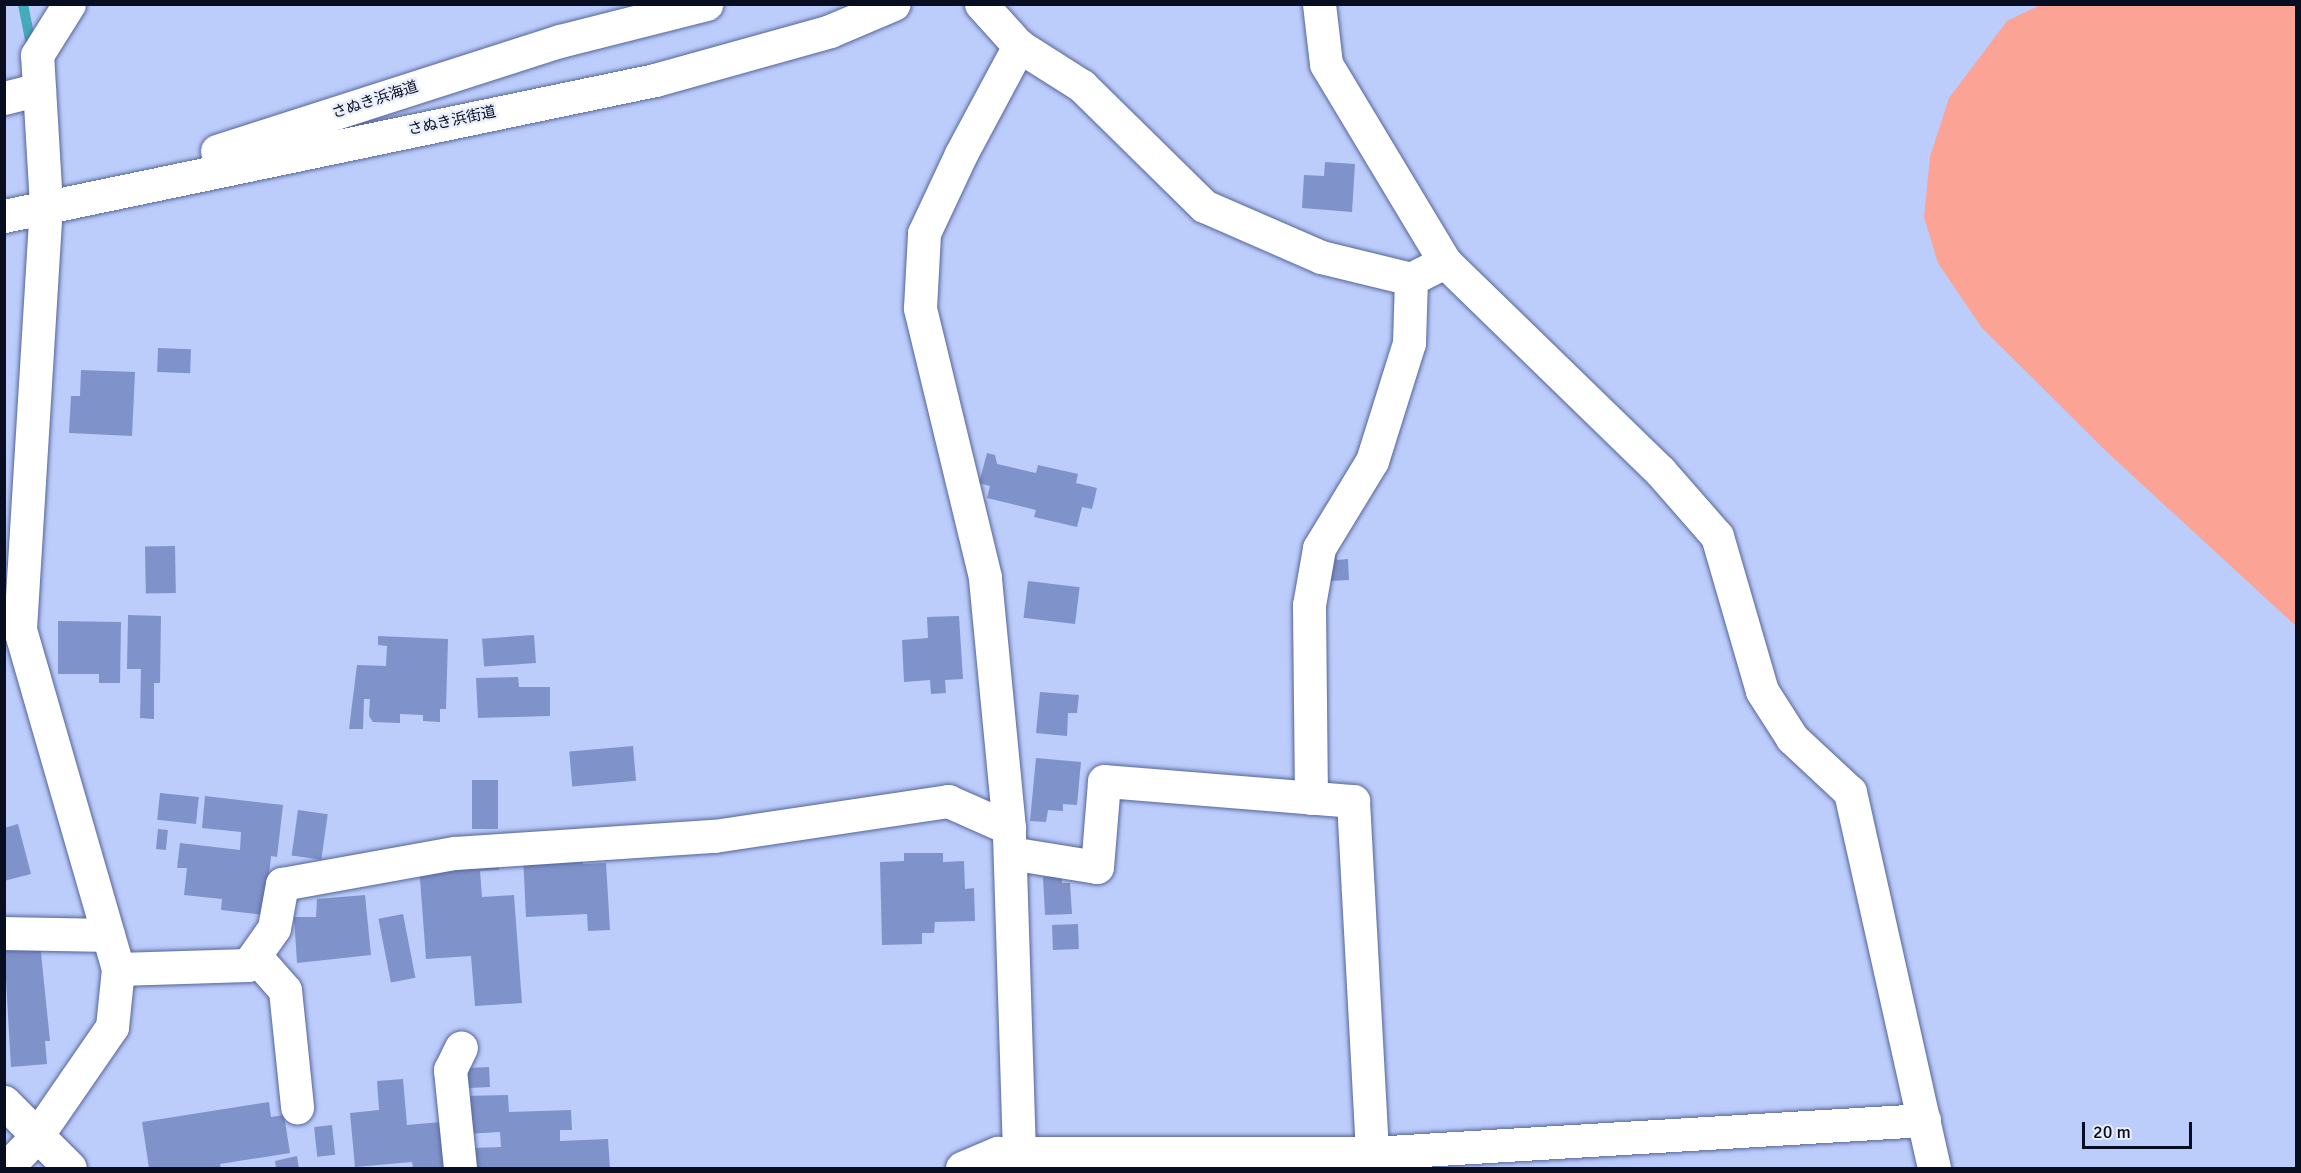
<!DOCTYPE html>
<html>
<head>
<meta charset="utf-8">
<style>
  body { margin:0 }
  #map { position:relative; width:2301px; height:1173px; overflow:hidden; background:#bcccfb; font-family:Signika,"Noto Sans JP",sans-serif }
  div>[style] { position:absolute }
  .green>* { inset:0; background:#fba394 }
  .stream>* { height:10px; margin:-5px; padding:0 5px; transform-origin:5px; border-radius:5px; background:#44abbb }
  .building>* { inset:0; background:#8092ca; transform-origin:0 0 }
  .roads { filter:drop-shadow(0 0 2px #556599) drop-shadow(0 0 2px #556599) }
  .minor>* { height:33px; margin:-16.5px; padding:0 16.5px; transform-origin:16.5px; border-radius:16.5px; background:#fff }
  .major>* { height:33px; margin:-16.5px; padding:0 16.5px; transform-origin:16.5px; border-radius:16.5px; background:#fff }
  span { translate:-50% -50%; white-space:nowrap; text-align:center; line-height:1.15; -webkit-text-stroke:4.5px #e9eefa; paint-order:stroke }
  .street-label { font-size:15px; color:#080e22 }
  .frame { position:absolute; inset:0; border:6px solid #080e22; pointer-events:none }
  .scale { position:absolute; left:2082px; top:1122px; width:110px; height:27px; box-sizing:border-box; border:3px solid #080e22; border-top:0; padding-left:8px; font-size:18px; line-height:21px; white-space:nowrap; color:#080e22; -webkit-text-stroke:4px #e9eefa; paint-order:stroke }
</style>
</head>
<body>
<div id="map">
  <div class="green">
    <i style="clip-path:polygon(2040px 5px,2296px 5px,2296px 626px,2108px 453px,1982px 328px,1938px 263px,1924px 217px,1930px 157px,1949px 98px,2007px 21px)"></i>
  </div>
  <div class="stream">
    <i style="left:23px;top:4px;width:47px;rotate:78.9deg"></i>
  </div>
  <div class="building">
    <i style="clip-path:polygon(1325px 162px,1355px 164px,1352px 212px,1302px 208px,1304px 175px,1324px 176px)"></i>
    <i style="left:158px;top:348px;width:33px;height:24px;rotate:2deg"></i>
    <i style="clip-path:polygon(81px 370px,135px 372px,132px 436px,69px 433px,71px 396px,80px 396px)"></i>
    <i style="clip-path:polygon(987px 453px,995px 455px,997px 464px,1036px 473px,1038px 465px,1078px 474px,1076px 483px,1097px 488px,1092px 509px,1082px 507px,1077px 527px,1034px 517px,1036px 510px,987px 498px,990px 486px,979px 483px)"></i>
    <i style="left:175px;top:546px;width:47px;height:30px;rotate:89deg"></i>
    <i style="clip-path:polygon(1336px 554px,1337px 560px,1348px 559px,1349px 580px,1330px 581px,1328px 555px)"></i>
    <i style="left:1028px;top:581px;width:52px;height:37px;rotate:7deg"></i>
    <i style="clip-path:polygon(128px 615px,161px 616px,160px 683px,154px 683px,154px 719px,140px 718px,141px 669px,127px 669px)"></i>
    <i style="clip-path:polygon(959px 616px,963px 679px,945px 680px,946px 693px,931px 694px,930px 680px,904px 682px,902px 640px,928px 638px,927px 617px)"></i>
    <i style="clip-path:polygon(58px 621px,121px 622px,120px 683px,99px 683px,99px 674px,58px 674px)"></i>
    <i style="left:534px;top:635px;width:28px;height:52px;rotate:86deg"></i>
    <i style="clip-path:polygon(378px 636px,448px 639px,446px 709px,440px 709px,440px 722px,423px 721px,423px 715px,400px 714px,400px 723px,373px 722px,369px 716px,370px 699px,364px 699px,363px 729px,349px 729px,357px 665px,386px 666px,387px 646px,378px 645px)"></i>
    <i style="clip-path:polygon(518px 677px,519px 687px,550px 687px,550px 716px,478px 718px,476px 678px)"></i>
    <i style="clip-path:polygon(1040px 692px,1079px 695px,1077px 713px,1068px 713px,1067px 736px,1036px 733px)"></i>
    <i style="left:633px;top:746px;width:35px;height:64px;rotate:85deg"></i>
    <i style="clip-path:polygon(1036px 758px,1081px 762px,1077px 805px,1063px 804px,1063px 811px,1048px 810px,1046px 822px,1030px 821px)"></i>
    <i style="left:472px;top:780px;width:26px;height:49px"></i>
    <i style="left:160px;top:793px;width:39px;height:27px;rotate:6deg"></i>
    <i style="clip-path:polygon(205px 796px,283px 805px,277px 857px,271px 856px,265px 915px,221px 910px,222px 899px,184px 895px,187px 868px,177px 868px,180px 843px,240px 850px,241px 832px,202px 828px)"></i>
    <i style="left:298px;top:810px;width:30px;height:46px;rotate:8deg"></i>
    <i style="clip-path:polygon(18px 824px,31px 874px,4px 881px,4px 828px)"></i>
    <i style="left:158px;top:829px;width:10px;height:20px;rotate:6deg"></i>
    <i style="clip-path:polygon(582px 853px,583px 864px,606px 863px,610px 930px,588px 931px,587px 914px,526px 917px,523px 856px)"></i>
    <i style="clip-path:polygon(904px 853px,943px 853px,943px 862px,964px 861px,965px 889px,974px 888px,975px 921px,935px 922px,934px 933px,922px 933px,922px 944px,882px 945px,880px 862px,904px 861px)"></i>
    <i style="clip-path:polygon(499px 861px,499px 870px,480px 871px,482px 897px,514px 895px,522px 1003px,475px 1006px,471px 956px,426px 959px,419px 866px)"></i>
    <i style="clip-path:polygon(1062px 876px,1062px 883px,1070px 883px,1072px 914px,1045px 915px,1043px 877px)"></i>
    <i style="clip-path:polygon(365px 895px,371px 955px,297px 963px,294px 917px,316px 917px,317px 899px)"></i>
    <i style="left:403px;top:914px;width:65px;height:25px;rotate:79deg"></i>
    <i style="left:1078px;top:924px;width:25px;height:26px;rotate:88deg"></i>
    <i style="clip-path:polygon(40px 943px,50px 1041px,45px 1041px,47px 1064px,11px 1067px,4px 946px)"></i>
    <i style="left:489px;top:1067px;width:20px;height:26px;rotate:87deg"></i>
    <i style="clip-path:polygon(403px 1079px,407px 1125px,441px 1122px,445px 1168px,413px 1168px,412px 1162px,355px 1167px,350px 1113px,379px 1110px,377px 1081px)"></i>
    <i style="clip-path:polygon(508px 1095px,509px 1112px,571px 1110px,572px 1130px,560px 1130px,560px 1141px,608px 1139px,610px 1168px,473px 1168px,473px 1148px,501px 1147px,500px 1132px,464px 1134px,463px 1096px)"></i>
    <i style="clip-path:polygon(269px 1102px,271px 1117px,284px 1115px,290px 1153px,220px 1164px,221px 1168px,149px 1168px,142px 1122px)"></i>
    <i style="left:332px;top:1125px;width:30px;height:18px;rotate:84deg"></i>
    <i style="clip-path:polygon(297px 1156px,299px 1168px,276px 1168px,275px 1161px)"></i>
  </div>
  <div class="roads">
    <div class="minor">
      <i style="left:981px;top:4px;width:57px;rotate:47.9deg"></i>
      <i style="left:1019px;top:46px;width:75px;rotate:32.4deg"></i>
      <i style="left:1082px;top:86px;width:171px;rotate:44.5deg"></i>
      <i style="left:1204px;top:206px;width:128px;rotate:23.6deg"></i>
      <i style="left:1321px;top:257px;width:93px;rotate:13.7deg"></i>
      <i style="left:1411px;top:279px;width:38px;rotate:-27deg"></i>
      <i style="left:1319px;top:4px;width:60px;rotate:83.3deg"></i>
      <i style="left:1326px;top:64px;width:231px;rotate:59deg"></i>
      <i style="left:1445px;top:262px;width:300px;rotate:44.2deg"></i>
      <i style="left:1660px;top:471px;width:86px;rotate:48.8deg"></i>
      <i style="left:1717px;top:536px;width:161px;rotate:73.8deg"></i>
      <i style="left:1762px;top:691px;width:56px;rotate:57.4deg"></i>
      <i style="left:1792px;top:738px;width:79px;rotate:43deg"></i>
      <i style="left:1850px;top:792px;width:385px;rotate:77.4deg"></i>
      <i style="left:4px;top:98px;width:36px;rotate:-14deg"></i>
      <i style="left:1311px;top:798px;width:193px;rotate:-90.6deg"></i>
      <i style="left:1309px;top:605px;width:58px;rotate:-80deg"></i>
      <i style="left:1319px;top:548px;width:102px;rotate:-58.7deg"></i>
      <i style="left:1372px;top:461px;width:124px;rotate:-72.6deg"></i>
      <i style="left:1409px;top:343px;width:64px;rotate:-88.2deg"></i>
      <i style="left:1010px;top:853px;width:88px;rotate:9.1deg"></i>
      <i style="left:1097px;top:867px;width:86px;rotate:-85.3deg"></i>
      <i style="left:1104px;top:781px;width:250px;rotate:4.6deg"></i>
      <i style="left:1353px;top:801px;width:353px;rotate:86.9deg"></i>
      <i style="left:4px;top:933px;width:104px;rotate:1.1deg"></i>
      <i style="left:255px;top:956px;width:45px;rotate:48.6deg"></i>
      <i style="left:285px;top:990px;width:118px;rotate:84.1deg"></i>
      <i style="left:118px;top:969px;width:130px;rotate:-1.8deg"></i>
      <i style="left:248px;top:965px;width:45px;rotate:-54.9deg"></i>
      <i style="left:274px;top:928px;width:45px;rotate:-79.7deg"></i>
      <i style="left:282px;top:884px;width:176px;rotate:-10.2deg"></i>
      <i style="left:455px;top:853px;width:260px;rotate:-3.8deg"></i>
      <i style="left:714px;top:836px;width:237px;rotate:-8.5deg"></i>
      <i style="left:948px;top:801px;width:67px;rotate:23.9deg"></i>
      <i style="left:4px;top:1102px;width:93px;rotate:45deg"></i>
      <i style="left:998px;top:1153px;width:374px"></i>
      <i style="left:1372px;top:1153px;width:553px;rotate:-3.42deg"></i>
      <i style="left:6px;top:1168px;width:43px;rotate:-45.9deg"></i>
      <i style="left:36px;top:1137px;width:134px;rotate:-55.4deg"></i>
      <i style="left:112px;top:1027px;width:58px;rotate:-84.1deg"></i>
      <i style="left:118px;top:969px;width:354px;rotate:-106.1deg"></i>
      <i style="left:20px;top:629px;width:425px;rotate:-86.5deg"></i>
      <i style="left:46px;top:205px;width:150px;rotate:-93.4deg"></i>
      <i style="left:37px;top:55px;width:60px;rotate:-57.9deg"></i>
      <i style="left:460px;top:1168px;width:99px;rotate:-95.8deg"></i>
      <i style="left:450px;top:1070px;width:25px;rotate:-64deg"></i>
      <i style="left:962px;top:1168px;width:39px;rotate:-23deg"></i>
      <i style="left:998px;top:1153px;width:21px"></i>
      <i style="left:1019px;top:1153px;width:325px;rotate:-91.8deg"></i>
      <i style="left:1009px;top:828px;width:252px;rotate:-95.5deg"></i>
      <i style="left:985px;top:577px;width:277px;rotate:-103.6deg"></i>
      <i style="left:920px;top:308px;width:75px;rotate:-86.9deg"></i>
      <i style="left:924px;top:233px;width:87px;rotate:-64.9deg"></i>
      <i style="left:961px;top:154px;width:123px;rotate:-61.8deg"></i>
    </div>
    <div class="major">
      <i style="left:217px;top:151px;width:360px;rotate:-17.8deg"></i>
      <i style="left:560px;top:41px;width:151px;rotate:-14.2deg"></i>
      <i style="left:4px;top:216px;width:665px;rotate:-11.8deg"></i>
      <i style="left:655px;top:80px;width:182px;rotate:-15.6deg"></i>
      <i style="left:830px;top:31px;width:69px;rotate:-22.9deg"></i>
    </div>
  </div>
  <div class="street-label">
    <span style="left:375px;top:100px;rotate:-18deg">さぬき浜海道</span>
    <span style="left:452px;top:121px;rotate:-12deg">さぬき浜街道</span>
  </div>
  <div class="frame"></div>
  <div class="scale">20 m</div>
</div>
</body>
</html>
